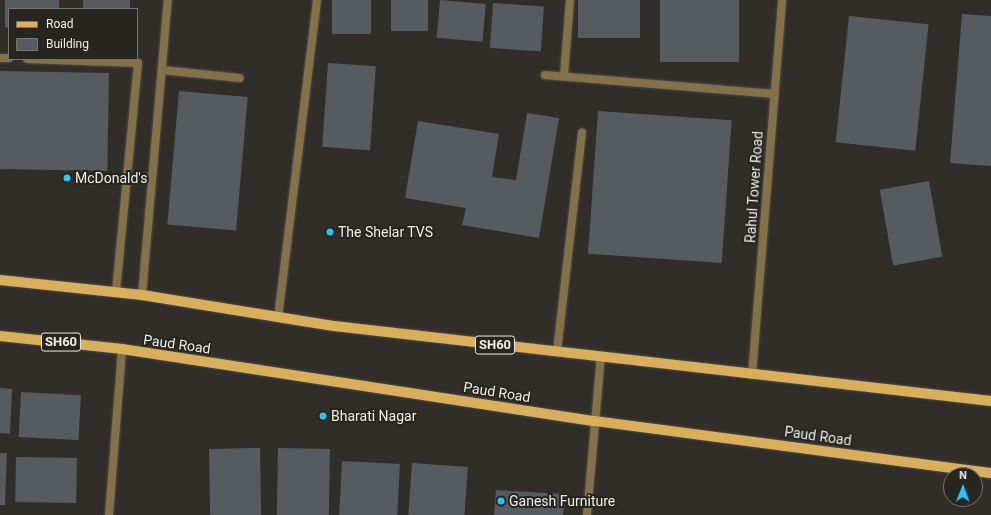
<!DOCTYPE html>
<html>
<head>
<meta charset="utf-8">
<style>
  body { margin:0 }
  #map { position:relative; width:991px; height:515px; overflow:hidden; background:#312e2a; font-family:Roboto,sans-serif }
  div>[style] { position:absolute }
  .building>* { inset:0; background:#555b5e; transform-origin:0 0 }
  .roads { filter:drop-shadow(0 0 1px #4f4c49) drop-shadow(0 0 1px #4f4c49) }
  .service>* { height:8px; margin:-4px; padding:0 4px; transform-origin:4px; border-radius:4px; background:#847049 }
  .minor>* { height:8px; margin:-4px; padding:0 4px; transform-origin:4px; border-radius:4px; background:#847049 }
  .tertiary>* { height:8px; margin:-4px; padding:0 4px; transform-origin:4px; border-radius:4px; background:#847049 }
  .primary>* { height:10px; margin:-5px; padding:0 5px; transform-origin:5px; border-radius:5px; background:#d9af5b }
  .dots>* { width:11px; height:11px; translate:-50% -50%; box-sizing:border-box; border:2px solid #272520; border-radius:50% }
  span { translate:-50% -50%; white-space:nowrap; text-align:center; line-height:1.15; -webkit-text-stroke:4px #272520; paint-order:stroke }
  .shield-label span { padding:1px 3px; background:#272520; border:1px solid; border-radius:3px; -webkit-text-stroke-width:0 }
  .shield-label { font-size:13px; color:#eeece9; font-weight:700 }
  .poi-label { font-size:14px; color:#eeece9 }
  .left { translate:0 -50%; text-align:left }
  .street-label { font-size:14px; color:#eeece9 }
  .legend { position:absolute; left:8px; top:8px; width:130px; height:52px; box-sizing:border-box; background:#272520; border:1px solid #777570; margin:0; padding:5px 7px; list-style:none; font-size:12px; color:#eeece9 }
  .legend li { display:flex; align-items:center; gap:8px; height:20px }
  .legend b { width:20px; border:1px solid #777570 }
  .north { position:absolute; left:943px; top:467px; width:40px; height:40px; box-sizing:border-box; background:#272520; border:1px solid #777570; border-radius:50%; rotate:1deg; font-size:11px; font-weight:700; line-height:16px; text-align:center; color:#eeece9 }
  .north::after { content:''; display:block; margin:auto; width:14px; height:18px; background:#20c9fd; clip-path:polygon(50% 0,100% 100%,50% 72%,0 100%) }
</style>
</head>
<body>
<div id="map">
  <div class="building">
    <i style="clip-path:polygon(5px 0,59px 0,59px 9px,9px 9px,9px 28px,5px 27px)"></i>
    <i style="left:83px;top:0;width:47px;height:9px"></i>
    <i style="left:332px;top:0;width:39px;height:34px"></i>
    <i style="left:391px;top:0;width:37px;height:31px"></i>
    <i style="left:440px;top:0;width:46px;height:38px;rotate:5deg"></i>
    <i style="left:578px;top:0;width:62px;height:38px"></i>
    <i style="left:660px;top:0;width:79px;height:62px"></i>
    <i style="left:493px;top:3px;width:51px;height:45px;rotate:4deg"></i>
    <i style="clip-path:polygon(962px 14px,991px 16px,991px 166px,950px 163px)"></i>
    <i style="left:849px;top:16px;width:80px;height:127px;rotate:6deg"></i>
    <i style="left:328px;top:63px;width:48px;height:84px;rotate:4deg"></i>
    <i style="left:0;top:71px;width:109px;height:98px;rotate:1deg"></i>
    <i style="left:179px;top:91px;width:69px;height:134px;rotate:5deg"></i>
    <i style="left:598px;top:111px;width:134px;height:143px;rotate:4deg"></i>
    <i style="clip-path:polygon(527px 113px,559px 118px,539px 238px,462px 225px,466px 208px,405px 198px,418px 121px,499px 134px,492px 177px,516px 180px)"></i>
    <i style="left:929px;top:181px;width:77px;height:50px;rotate:80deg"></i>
    <i style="clip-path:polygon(0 388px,12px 389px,10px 434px,0 433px)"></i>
    <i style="left:21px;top:392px;width:60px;height:45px;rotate:3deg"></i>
    <i style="left:260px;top:448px;width:67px;height:51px;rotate:89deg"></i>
    <i style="left:278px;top:448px;width:52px;height:67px;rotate:1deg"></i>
    <i style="clip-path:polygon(0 453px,7px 453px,5px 505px,0 505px)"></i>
    <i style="left:16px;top:457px;width:61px;height:45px;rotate:1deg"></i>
    <i style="left:342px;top:461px;width:58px;height:54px;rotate:3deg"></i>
    <i style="left:412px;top:463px;width:56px;height:52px;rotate:4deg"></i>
    <i style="clip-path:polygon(496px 490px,565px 494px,563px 515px,494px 515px)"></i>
  </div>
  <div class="roads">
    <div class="service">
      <i style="left:0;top:58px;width:9px"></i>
      <i style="left:27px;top:59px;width:111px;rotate:2.1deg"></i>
      <i style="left:138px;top:63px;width:231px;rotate:95.5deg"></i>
      <i style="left:557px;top:352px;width:221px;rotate:-83.5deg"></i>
    </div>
    <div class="minor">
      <i style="left:162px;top:70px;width:78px;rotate:5.9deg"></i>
      <i style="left:545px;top:75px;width:230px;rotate:4.7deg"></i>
      <i style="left:564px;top:76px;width:76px;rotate:-85.5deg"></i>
      <i style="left:142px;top:295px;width:296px;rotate:-85deg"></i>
      <i style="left:278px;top:318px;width:320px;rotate:-83deg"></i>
      <i style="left:752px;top:375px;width:376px;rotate:-85.4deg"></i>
    </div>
    <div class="tertiary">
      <i style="left:109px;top:515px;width:167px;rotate:-85.5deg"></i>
      <i style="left:587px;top:515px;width:160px;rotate:-85deg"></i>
    </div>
    <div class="primary">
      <i style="left:0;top:280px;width:143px;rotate:6deg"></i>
      <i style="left:142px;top:295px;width:194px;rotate:9.2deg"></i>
      <i style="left:334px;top:326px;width:661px;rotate:6.51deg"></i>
      <i style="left:0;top:336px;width:123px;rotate:6.1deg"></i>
      <i style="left:122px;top:349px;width:478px;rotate:8.7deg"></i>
      <i style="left:595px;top:421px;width:399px;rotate:7.5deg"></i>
    </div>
  </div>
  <div class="dots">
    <i style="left:67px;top:178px;background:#20c9fd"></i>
    <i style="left:330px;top:232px;background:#20c9fd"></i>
    <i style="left:323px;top:416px;background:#20c9fd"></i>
    <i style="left:501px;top:501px;background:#20c9fd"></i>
  </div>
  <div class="shield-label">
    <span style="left:61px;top:342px">SH60</span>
    <span style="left:495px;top:345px">SH60</span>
  </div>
  <div class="poi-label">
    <span class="left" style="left:75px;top:178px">McDonald's</span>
    <span class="left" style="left:338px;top:232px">The Shelar TVS</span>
    <span class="left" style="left:331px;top:416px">Bharati Nagar</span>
    <span class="left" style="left:509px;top:501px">Ganesh Furniture</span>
  </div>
  <div class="street-label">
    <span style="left:754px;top:187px;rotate:-86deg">Rahul Tower Road</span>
    <span style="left:177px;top:344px;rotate:8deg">Paud Road</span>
    <span style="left:497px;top:392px;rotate:9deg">Paud Road</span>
    <span style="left:818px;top:436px;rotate:8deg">Paud Road</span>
  </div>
  <ul class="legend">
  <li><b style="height:5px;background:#d9af5b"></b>Road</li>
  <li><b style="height:11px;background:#555b5e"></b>Building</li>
  </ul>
  <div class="north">N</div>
</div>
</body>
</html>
